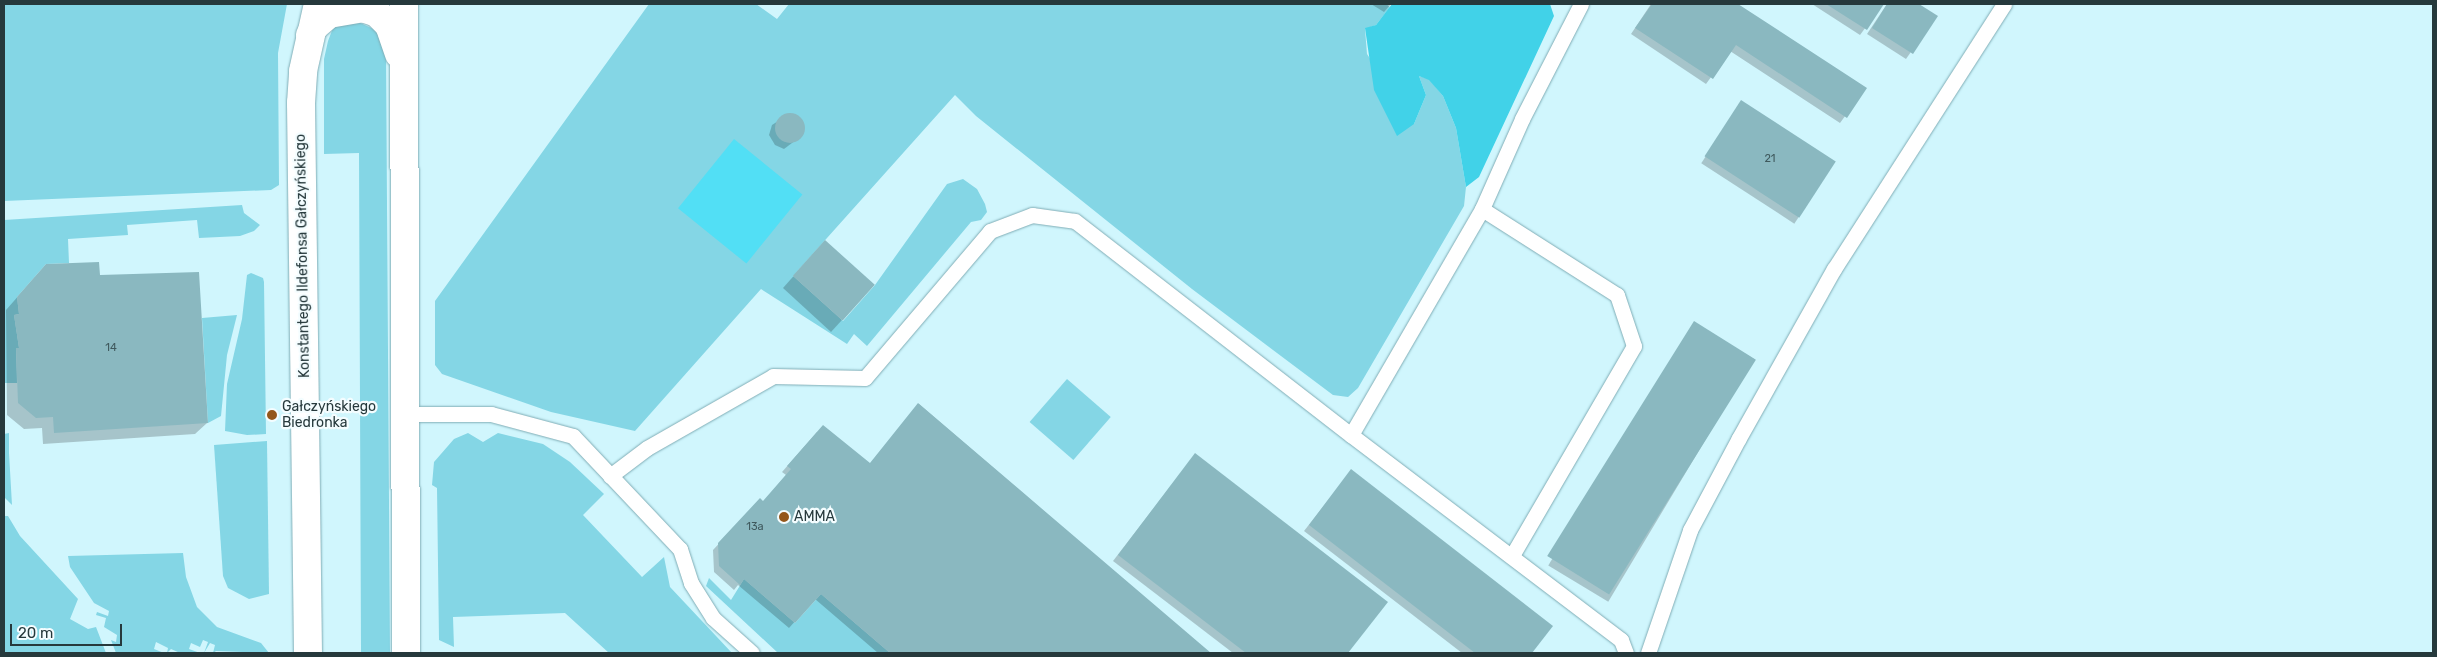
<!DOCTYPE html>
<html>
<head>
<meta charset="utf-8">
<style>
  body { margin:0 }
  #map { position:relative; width:2437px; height:657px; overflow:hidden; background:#d0f6fd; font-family:Rubik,sans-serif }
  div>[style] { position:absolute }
  .green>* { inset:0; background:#84d6e5; transform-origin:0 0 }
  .forest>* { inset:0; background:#41d2e8 }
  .water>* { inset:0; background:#52dff5; transform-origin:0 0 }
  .shadow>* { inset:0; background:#0003; transform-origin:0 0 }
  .building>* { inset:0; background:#8ab8c0; transform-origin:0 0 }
  .round { border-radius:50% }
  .roads { filter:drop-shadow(0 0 1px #7facb5) drop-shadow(0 0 1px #7facb5) }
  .lane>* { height:15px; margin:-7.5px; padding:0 7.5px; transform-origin:7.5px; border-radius:7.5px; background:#fff }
  .street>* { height:28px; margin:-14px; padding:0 14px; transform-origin:14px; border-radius:14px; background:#fff }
  .dots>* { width:14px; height:14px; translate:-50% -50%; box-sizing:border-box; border:2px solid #f4fdff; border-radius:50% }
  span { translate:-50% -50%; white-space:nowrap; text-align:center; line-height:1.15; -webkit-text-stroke:4.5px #f4fdff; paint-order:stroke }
  .number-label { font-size:11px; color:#3f595d }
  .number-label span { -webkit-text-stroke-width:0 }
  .street-label { font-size:14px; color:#26393c }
  .poi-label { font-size:14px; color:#26393c }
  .left { translate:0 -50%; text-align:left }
  .frame { position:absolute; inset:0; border:5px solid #26393c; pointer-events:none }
  .scale { position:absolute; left:10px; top:624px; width:112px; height:22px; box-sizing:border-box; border:2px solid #26393c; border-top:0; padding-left:6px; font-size:15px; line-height:18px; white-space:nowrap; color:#26393c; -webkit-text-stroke:4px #f4fdff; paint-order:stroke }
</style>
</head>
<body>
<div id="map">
  <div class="green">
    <i style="clip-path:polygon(4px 4px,287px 4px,278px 53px,279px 185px,271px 190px,4px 201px)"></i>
    <i style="clip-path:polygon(649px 4px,756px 4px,777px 19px,789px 4px,1386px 4px,1390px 7px,1376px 25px,1365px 29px,1367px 54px,1414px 124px,1426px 95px,1419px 76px,1429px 79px,1443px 96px,1456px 128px,1466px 187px,1464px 206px,1358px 388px,1348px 397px,1333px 395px,1192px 289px,976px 116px,955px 95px,793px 276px,843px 321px,875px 285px,947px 184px,963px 179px,977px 189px,985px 204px,987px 212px,981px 220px,971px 222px,867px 346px,854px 334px,847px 344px,761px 289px,635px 431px,551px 412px,442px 374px,435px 365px,435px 301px)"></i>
    <i style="clip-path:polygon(356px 21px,378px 31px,386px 53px,390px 653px,361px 653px,359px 153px,324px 154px,324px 59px,328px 41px,333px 28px,340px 23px)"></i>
    <i style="clip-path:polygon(242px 205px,244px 213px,260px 225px,254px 231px,240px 236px,199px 238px,197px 220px,127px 225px,128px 235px,68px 239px,69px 263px,46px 264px,17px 297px,19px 314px,14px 315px,19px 348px,16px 348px,17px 383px,4px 383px,4px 220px)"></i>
    <i style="clip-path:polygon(251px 273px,263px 278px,264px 282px,266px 434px,247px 435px,225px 431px,227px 384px,242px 319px,247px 275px)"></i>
    <i style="clip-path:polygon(237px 315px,227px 355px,221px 416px,208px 423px,202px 318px)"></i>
    <i style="left:1067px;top:379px;width:58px;height:57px;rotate:41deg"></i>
    <i style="clip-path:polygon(9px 433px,9px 453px,12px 505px,4px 497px,4px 434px)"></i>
    <i style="clip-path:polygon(468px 433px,483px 442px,498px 433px,543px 444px,570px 462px,604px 494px,583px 515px,642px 577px,664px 557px,670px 587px,732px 653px,609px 653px,565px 613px,453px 617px,454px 647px,439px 640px,437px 488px,432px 485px,434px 462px,454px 439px)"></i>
    <i style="clip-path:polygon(267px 441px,269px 594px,249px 599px,228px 588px,223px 576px,214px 445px)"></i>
    <i style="clip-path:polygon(4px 516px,8px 516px,20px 536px,78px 599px,70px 619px,88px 629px,96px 627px,106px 653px,4px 653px)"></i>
    <i style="clip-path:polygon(183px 553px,186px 577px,197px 607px,217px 627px,261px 643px,269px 653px,216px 651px,213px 653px,215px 645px,210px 643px,204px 653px,208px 642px,203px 640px,200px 647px,191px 643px,189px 649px,200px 653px,180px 653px,171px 649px,167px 653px,168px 648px,156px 642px,154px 649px,164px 653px,116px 653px,111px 640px,116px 642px,117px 635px,104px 627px,106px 618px,96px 615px,97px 612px,108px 616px,109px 611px,94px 603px,70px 567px,68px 556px)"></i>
    <i style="clip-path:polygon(709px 578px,731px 600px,744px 579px,795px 623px,821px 594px,890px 653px,778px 653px,706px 586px)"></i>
  </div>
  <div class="forest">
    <i style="clip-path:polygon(1392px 4px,1550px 4px,1554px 16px,1479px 177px,1466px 187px,1456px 128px,1443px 96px,1429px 80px,1419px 76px,1426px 95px,1414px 124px,1397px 136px,1374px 90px,1365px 28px,1376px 25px)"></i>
  </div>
  <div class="water">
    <i style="left:734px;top:139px;width:88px;height:89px;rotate:39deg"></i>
  </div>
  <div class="shadow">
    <i style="clip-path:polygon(1371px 4px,1391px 4px,1384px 12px)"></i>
    <i style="clip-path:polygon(1651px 4px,1736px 4px,1865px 89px,1840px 123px,1730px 51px,1706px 84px,1631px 34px)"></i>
    <i style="clip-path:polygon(1812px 4px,1883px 4px,1860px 35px)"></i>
    <i style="clip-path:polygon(1887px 4px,1916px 4px,1936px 16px,1906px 59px,1867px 34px)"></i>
    <i style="left:1741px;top:102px;width:111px;height:73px;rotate:33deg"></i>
    <i style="clip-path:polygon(789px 114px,799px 117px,804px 126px,800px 137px,784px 149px,775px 145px,769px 135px,772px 125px)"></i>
    <i style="clip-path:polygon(814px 253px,842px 320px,831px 332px,783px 288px)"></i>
    <i style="clip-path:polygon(35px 277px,99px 277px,207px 423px,195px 434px,43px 444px,42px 428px,24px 429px,7px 415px,6px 310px)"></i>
    <i style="left:1694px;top:323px;width:70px;height:283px;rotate:31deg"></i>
    <i style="clip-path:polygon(919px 404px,1209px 653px,878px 653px,815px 599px,789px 628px,738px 585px,734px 590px,714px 572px,713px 550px,754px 506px,763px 502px,786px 475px,782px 472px,817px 432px,869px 465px)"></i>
    <i style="clip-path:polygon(1190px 461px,1386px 602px,1347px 653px,1233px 653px,1113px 561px)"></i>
    <i style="clip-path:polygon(1351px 471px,1551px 626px,1531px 653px,1462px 653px,1304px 531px)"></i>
  </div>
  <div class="building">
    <i style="clip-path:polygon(1652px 4px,1738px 4px,1867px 88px,1847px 118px,1736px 45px,1713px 79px,1635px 28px)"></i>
    <i style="clip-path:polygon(1826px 4px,1884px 4px,1867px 30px)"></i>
    <i style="clip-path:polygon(1887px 4px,1919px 4px,1938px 16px,1913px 54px,1872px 28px)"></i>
    <i style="left:1741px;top:100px;width:113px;height:67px;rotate:33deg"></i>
    <i class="round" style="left:775px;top:113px;width:30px;height:30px"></i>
    <i style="left:825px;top:240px;width:67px;height:48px;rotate:42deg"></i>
    <i style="clip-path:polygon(99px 262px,100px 275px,199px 272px,208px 423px,54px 433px,53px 417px,36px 418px,18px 403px,16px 348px,19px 348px,14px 315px,19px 314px,17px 297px,46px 264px)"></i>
    <i style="left:1694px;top:321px;width:73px;height:277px;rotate:32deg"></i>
    <i style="clip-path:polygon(918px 403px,1211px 653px,890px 653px,821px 594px,795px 623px,744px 579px,740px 585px,719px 566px,718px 543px,760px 498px,763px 501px,791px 469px,787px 466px,823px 425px,870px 463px)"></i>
    <i style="clip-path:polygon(1195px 453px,1388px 602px,1348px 653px,1246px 653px,1118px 555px)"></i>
    <i style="clip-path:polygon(1351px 469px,1553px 626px,1532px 653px,1475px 653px,1309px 525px)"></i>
  </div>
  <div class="roads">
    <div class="lane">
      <i style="left:1581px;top:4px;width:129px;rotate:117.2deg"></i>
      <i style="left:1522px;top:119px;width:98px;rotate:114deg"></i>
      <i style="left:1482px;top:209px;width:261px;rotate:120.1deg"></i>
      <i style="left:1351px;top:435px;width:339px;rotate:37.2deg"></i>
      <i style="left:1621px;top:640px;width:14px;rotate:69deg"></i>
      <i style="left:1482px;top:209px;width:160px;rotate:32.5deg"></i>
      <i style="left:1617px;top:295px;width:54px;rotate:71.6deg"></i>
      <i style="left:1634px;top:346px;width:243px;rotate:120.2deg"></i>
      <i style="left:404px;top:414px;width:87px"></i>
      <i style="left:491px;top:414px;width:85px;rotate:15deg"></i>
      <i style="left:573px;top:436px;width:156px;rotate:46.6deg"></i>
      <i style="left:680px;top:549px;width:36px;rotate:72deg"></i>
      <i style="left:691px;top:583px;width:41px;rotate:57.8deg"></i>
      <i style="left:713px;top:618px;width:52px;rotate:41.9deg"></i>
      <i style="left:610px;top:476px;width:46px;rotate:-37.1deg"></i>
      <i style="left:647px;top:448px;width:145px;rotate:-29.7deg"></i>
      <i style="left:773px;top:376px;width:92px;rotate:1.2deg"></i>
      <i style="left:865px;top:378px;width:193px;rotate:-49.6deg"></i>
      <i style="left:990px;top:231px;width:45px;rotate:-20.9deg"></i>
      <i style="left:1032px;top:215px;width:43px;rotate:7.9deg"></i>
      <i style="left:1075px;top:221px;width:349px;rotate:37.8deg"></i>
      <i style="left:1648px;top:653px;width:130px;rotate:-71.1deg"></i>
      <i style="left:1690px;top:530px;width:104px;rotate:-62deg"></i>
      <i style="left:1739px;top:438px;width:194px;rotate:-60.7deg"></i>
      <i style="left:1834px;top:269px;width:315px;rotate:-57.3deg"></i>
    </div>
    <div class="street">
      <i style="left:404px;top:4px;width:649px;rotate:89.82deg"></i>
      <i style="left:310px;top:35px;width:9px;rotate:-63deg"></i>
      <i style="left:314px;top:27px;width:20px;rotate:-41deg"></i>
      <i style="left:329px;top:14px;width:34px;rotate:-10deg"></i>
      <i style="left:362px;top:8px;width:16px;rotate:18deg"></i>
      <i style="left:377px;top:13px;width:17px;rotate:45deg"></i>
      <i style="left:389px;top:25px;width:31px;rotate:71deg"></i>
      <i style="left:308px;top:653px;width:550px;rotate:-90.73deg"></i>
      <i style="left:301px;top:103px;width:32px;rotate:-86deg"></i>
      <i style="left:303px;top:71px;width:69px;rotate:-77.4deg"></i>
    </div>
  </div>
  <div class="dots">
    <i style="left:272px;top:415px;background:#94571b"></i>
    <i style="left:784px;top:517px;background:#94571b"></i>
  </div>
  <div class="number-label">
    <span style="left:1770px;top:159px">21</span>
    <span style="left:111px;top:348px">14</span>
    <span style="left:755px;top:527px">13a</span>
  </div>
  <div class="street-label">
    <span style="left:303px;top:256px;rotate:-91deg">Konstantego Ildefonsa Gałczyńskiego</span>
  </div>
  <div class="poi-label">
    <span class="left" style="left:282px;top:415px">Gałczyńskiego<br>Biedronka</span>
    <span class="left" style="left:794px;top:517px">AMMA</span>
  </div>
  <div class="frame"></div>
  <div class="scale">20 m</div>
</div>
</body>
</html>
